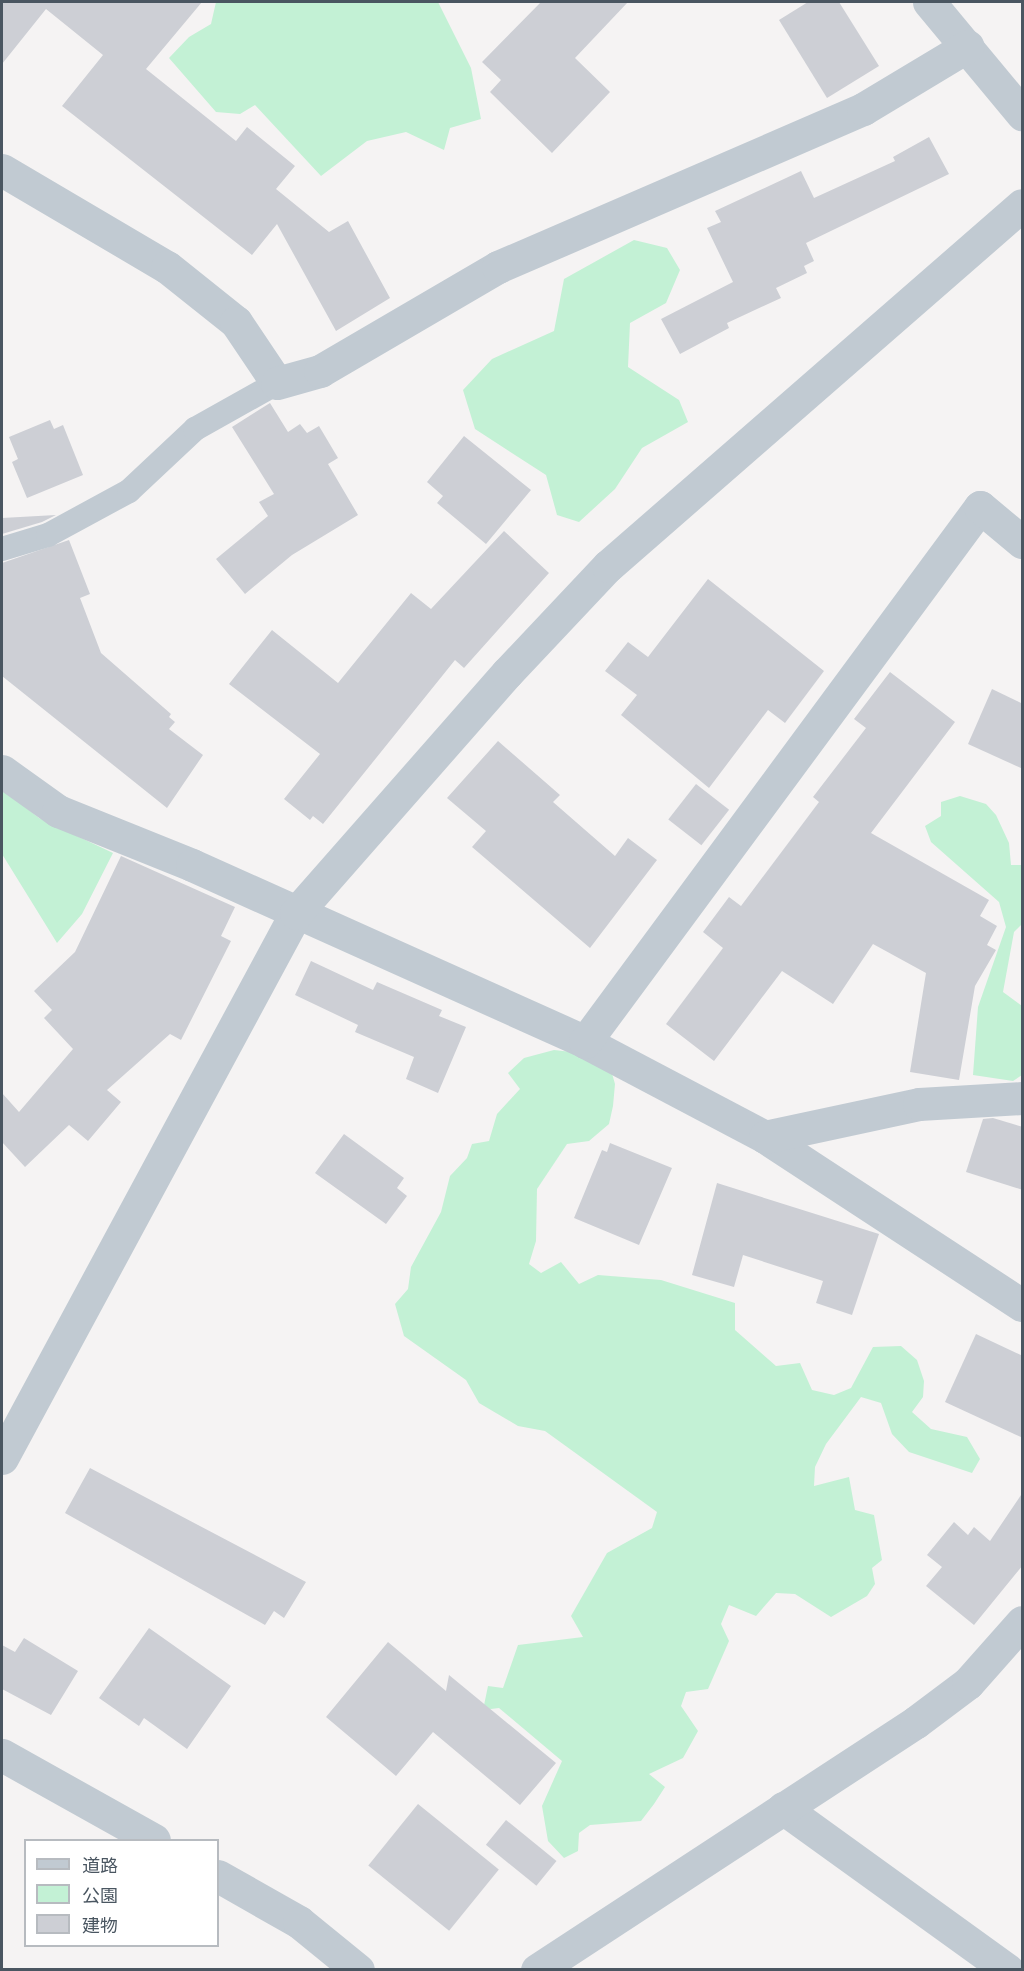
<!DOCTYPE html>
<html>
<head>
<meta charset="utf-8">
<style>
  body { margin:0 }
  #map { position:relative; width:1024px; height:1971px; overflow:hidden; background:#f5f3f3; font-family:Barlow,"Noto Sans JP",sans-serif }
  div>[style] { position:absolute }
  .green>* { inset:0; background:#c3f1d5 }
  .building>* { inset:0; background:#cdcfd5; transform-origin:0 0 }
  .service>* { height:24px; margin:-12px; padding:0 12px; transform-origin:12px; border-radius:12px; background:#c1cad2 }
  .minor>* { height:33px; margin:-16.5px; padding:0 16.5px; transform-origin:16.5px; border-radius:16.5px; background:#c1cad2 }
  .tertiary>* { height:33px; margin:-16.5px; padding:0 16.5px; transform-origin:16.5px; border-radius:16.5px; background:#c1cad2 }
  span { translate:-50% -50%; white-space:nowrap; text-align:center; line-height:1.15; -webkit-text-stroke:6px #fff; paint-order:stroke }
  .frame { position:absolute; inset:0; border:3px solid #4a5661; pointer-events:none }
  .legend { position:absolute; left:24px; top:1839px; width:195px; height:108px; box-sizing:border-box; background:#fff; border:2px solid #b7bbc0; margin:0; padding:8px 10px; list-style:none; font-size:18px; color:#4a5661 }
  .legend li { display:flex; align-items:center; gap:12px; height:30px }
  .legend b { width:30px; border:2px solid #b7bbc0 }
</style>
</head>
<body>
<div id="map">
  <div class="green">
    <i style="clip-path:polygon(216px 2px,438px 2px,471px 68px,481px 119px,450px 128px,444px 150px,406px 132px,367px 141px,321px 176px,255px 105px,240px 114px,216px 112px,169px 58px,189px 37px,211px 24px)"></i>
    <i style="clip-path:polygon(634px 240px,667px 248px,680px 270px,666px 303px,630px 323px,628px 367px,679px 400px,688px 422px,642px 448px,615px 489px,579px 522px,557px 515px,546px 475px,475px 429px,463px 390px,492px 359px,554px 331px,564px 279px)"></i>
    <i style="clip-path:polygon(2px 789px,39px 818px,113px 853px,82px 914px,57px 943px,2px 854px)"></i>
    <i style="clip-path:polygon(960px 796px,986px 804px,996px 815px,1009px 843px,1011px 865px,1022px 865px,1022px 924px,1014px 932px,1003px 992px,1022px 1006px,1022px 1075px,1013px 1081px,973px 1075px,978px 1007px,1006px 927px,999px 902px,931px 842px,925px 826px,941px 816px,941px 802px)"></i>
    <i style="clip-path:polygon(554px 1050px,581px 1053px,611px 1070px,615px 1084px,613px 1106px,609px 1124px,589px 1141px,567px 1144px,537px 1189px,536px 1241px,529px 1264px,541px 1273px,561px 1262px,579px 1284px,598px 1275px,661px 1280px,735px 1303px,735px 1330px,776px 1366px,800px 1363px,812px 1390px,834px 1395px,851px 1388px,873px 1347px,901px 1346px,917px 1360px,924px 1381px,923px 1397px,912px 1412px,931px 1429px,967px 1437px,980px 1459px,972px 1473px,909px 1452px,892px 1434px,881px 1403px,861px 1397px,826px 1444px,815px 1467px,814px 1486px,849px 1477px,855px 1510px,874px 1515px,882px 1560px,872px 1568px,875px 1584px,867px 1596px,831px 1617px,795px 1594px,776px 1593px,756px 1616px,729px 1605px,721px 1624px,729px 1641px,708px 1689px,686px 1692px,681px 1706px,698px 1731px,683px 1758px,649px 1774px,665px 1787px,654px 1804px,641px 1821px,590px 1825px,579px 1833px,578px 1851px,564px 1858px,548px 1841px,542px 1806px,562px 1761px,499px 1708px,483px 1710px,488px 1686px,503px 1688px,518px 1645px,583px 1637px,571px 1616px,607px 1553px,652px 1528px,657px 1512px,545px 1431px,518px 1426px,479px 1403px,466px 1380px,404px 1336px,395px 1304px,408px 1289px,411px 1267px,441px 1212px,450px 1176px,467px 1158px,472px 1144px,489px 1141px,497px 1114px,520px 1089px,508px 1073px,524px 1058px)"></i>
  </div>
  <div class="building">
    <i style="clip-path:polygon(2px 2px,202px 2px,146px 69px,236px 141px,247px 127px,295px 166px,276px 189px,329px 232px,348px 221px,390px 298px,336px 331px,277px 224px,252px 255px,62px 106px,103px 55px,46px 9px,2px 64px)"></i>
    <i style="clip-path:polygon(541px 2px,628px 2px,575px 58px,610px 92px,552px 153px,490px 92px,501px 80px,482px 62px)"></i>
    <i style="clip-path:polygon(808px 2px,839px 2px,879px 66px,827px 98px,779px 20px)"></i>
    <i style="clip-path:polygon(929px 137px,949px 174px,806px 243px,814px 261px,804px 266px,807px 273px,776px 288px,781px 298px,727px 323px,729px 328px,680px 354px,661px 319px,733px 282px,707px 228px,721px 222px,715px 211px,801px 171px,814px 198px,895px 161px,893px 157px)"></i>
    <i style="clip-path:polygon(270px 403px,288px 432px,300px 424px,307px 433px,319px 426px,338px 458px,328px 464px,358px 515px,292px 555px,245px 594px,216px 559px,268px 516px,259px 502px,274px 494px,232px 427px)"></i>
    <i style="clip-path:polygon(50px 420px,54px 429px,63px 425px,83px 475px,27px 498px,12px 462px,18px 459px,9px 437px)"></i>
    <i style="clip-path:polygon(464px 436px,531px 490px,486px 544px,437px 503px,443px 496px,427px 482px)"></i>
    <i style="clip-path:polygon(56px 515px,42px 522px,2px 534px,2px 518px)"></i>
    <i style="clip-path:polygon(504px 531px,549px 573px,464px 668px,455px 660px,323px 824px,313px 816px,310px 820px,284px 799px,320px 754px,229px 684px,272px 630px,338px 683px,411px 593px,431px 609px)"></i>
    <i style="clip-path:polygon(69px 540px,90px 594px,80px 598px,101px 653px,171px 714px,169px 717px,175px 722px,169px 729px,203px 755px,167px 808px,2px 676px,2px 563px)"></i>
    <i style="clip-path:polygon(708px 579px,824px 671px,785px 723px,768px 710px,709px 788px,621px 715px,637px 695px,605px 671px,628px 642px,648px 657px)"></i>
    <i style="clip-path:polygon(890px 672px,955px 722px,871px 833px,989px 900px,980px 916px,997px 926px,987px 945px,996px 950px,975px 986px,959px 1080px,910px 1072px,926px 973px,873px 944px,833px 1004px,782px 971px,714px 1061px,666px 1024px,723px 948px,703px 932px,729px 897px,741px 906px,819px 802px,813px 797px,866px 728px,854px 719px)"></i>
    <i style="clip-path:polygon(992px 689px,1023px 704px,1023px 769px,968px 744px)"></i>
    <i style="clip-path:polygon(498px 741px,560px 795px,553px 802px,615px 856px,628px 838px,657px 860px,590px 948px,472px 847px,486px 831px,447px 798px)"></i>
    <i style="left:696px;top:784px;width:42px;height:45px;rotate:38deg"></i>
    <i style="clip-path:polygon(121px 856px,235px 907px,221px 936px,231px 941px,181px 1040px,170px 1034px,107px 1090px,121px 1102px,88px 1141px,69px 1125px,25px 1167px,2px 1142px,2px 1093px,19px 1112px,73px 1049px,44px 1018px,52px 1010px,34px 991px,75px 952px)"></i>
    <i style="clip-path:polygon(311px 961px,373px 990px,377px 982px,442px 1010px,439px 1016px,466px 1027px,438px 1093px,406px 1079px,414px 1057px,355px 1032px,358px 1025px,295px 995px)"></i>
    <i style="clip-path:polygon(993px 1118px,1023px 1127px,1023px 1190px,966px 1172px,983px 1119px)"></i>
    <i style="clip-path:polygon(344px 1134px,404px 1178px,397px 1188px,407px 1196px,386px 1224px,315px 1173px)"></i>
    <i style="clip-path:polygon(610px 1143px,672px 1168px,639px 1245px,574px 1218px,602px 1150px,607px 1152px)"></i>
    <i style="clip-path:polygon(717px 1183px,879px 1234px,852px 1315px,816px 1303px,823px 1281px,743px 1255px,734px 1287px,692px 1275px)"></i>
    <i style="clip-path:polygon(976px 1334px,1023px 1356px,1023px 1438px,945px 1402px)"></i>
    <i style="clip-path:polygon(90px 1468px,306px 1582px,284px 1618px,274px 1611px,265px 1625px,65px 1513px)"></i>
    <i style="clip-path:polygon(1023px 1492px,1023px 1565px,974px 1625px,926px 1586px,942px 1567px,927px 1555px,954px 1522px,968px 1535px,974px 1527px,990px 1541px)"></i>
    <i style="clip-path:polygon(149px 1628px,231px 1686px,187px 1749px,144px 1718px,139px 1726px,99px 1698px)"></i>
    <i style="clip-path:polygon(24px 1638px,78px 1671px,51px 1715px,2px 1689px,2px 1645px,15px 1652px)"></i>
    <i style="clip-path:polygon(388px 1642px,446px 1691px,449px 1675px,556px 1763px,520px 1805px,433px 1732px,396px 1776px,326px 1717px)"></i>
    <i style="left:418px;top:1804px;width:104px;height:79px;rotate:39deg"></i>
    <i style="left:506px;top:1820px;width:65px;height:32px;rotate:39deg"></i>
  </div>
  <div class="service">
    <i style="left:2px;top:549px;width:48px;rotate:-16.9deg"></i>
    <i style="left:48px;top:535px;width:92px;rotate:-28.5deg"></i>
    <i style="left:129px;top:491px;width:91px;rotate:-43.2deg"></i>
    <i style="left:195px;top:429px;width:94px;rotate:-29.3deg"></i>
  </div>
  <div class="minor">
    <i style="left:929px;top:2px;width:146px;rotate:50.3deg"></i>
    <i style="left:2px;top:170px;width:191px;rotate:30.5deg"></i>
    <i style="left:167px;top:267px;width:88px;rotate:38.6deg"></i>
    <i style="left:236px;top:322px;width:73px;rotate:56.1deg"></i>
    <i style="left:277px;top:383px;width:45px;rotate:-15.6deg"></i>
    <i style="left:320px;top:371px;width:206px;rotate:-30.3deg"></i>
    <i style="left:498px;top:267px;width:398px;rotate:-23.4deg"></i>
    <i style="left:863px;top:109px;width:122px;rotate:-31deg"></i>
    <i style="left:2px;top:771px;width:69px;rotate:35.5deg"></i>
    <i style="left:58px;top:811px;width:144px;rotate:21.9deg"></i>
    <i style="left:192px;top:865px;width:431px;rotate:24.2deg"></i>
    <i style="left:585px;top:1042px;width:204px;rotate:27.8deg"></i>
    <i style="left:765px;top:1137px;width:307px;rotate:33.2deg"></i>
    <i style="left:585px;top:1042px;width:665px;rotate:-53.56deg"></i>
    <i style="left:980px;top:507px;width:55px;rotate:39.8deg"></i>
    <i style="left:765px;top:1137px;width:157px;rotate:-12.1deg"></i>
    <i style="left:919px;top:1104px;width:103px;rotate:-3.3deg"></i>
    <i style="left:2px;top:1755px;width:174px;rotate:29.2deg"></i>
    <i style="left:783px;top:1808px;width:277px;rotate:35.8deg"></i>
    <i style="left:218px;top:1876px;width:93px;rotate:29.6deg"></i>
    <i style="left:299px;top:1922px;width:76px;rotate:39.1deg"></i>
    <i style="left:537px;top:1970px;width:453px;rotate:-33.2deg"></i>
    <i style="left:916px;top:1722px;width:65px;rotate:-36.9deg"></i>
    <i style="left:968px;top:1683px;width:81px;rotate:-48.5deg"></i>
  </div>
  <div class="tertiary">
    <i style="left:2px;top:1458px;width:619px;rotate:-61.66deg"></i>
    <i style="left:296px;top:913px;width:320px;rotate:-48.7deg"></i>
    <i style="left:507px;top:673px;width:147px;rotate:-46.7deg"></i>
    <i style="left:608px;top:566px;width:549px;rotate:-41.09deg"></i>
  </div>
  <div class="frame"></div>
  <ul class="legend">
  <li><b style="height:8px;background:#c1cad2"></b>道路</li>
  <li><b style="height:16px;background:#c3f1d5"></b>公園</li>
  <li><b style="height:16px;background:#cdcfd5"></b>建物</li>
  </ul>
</div>
</body>
</html>
